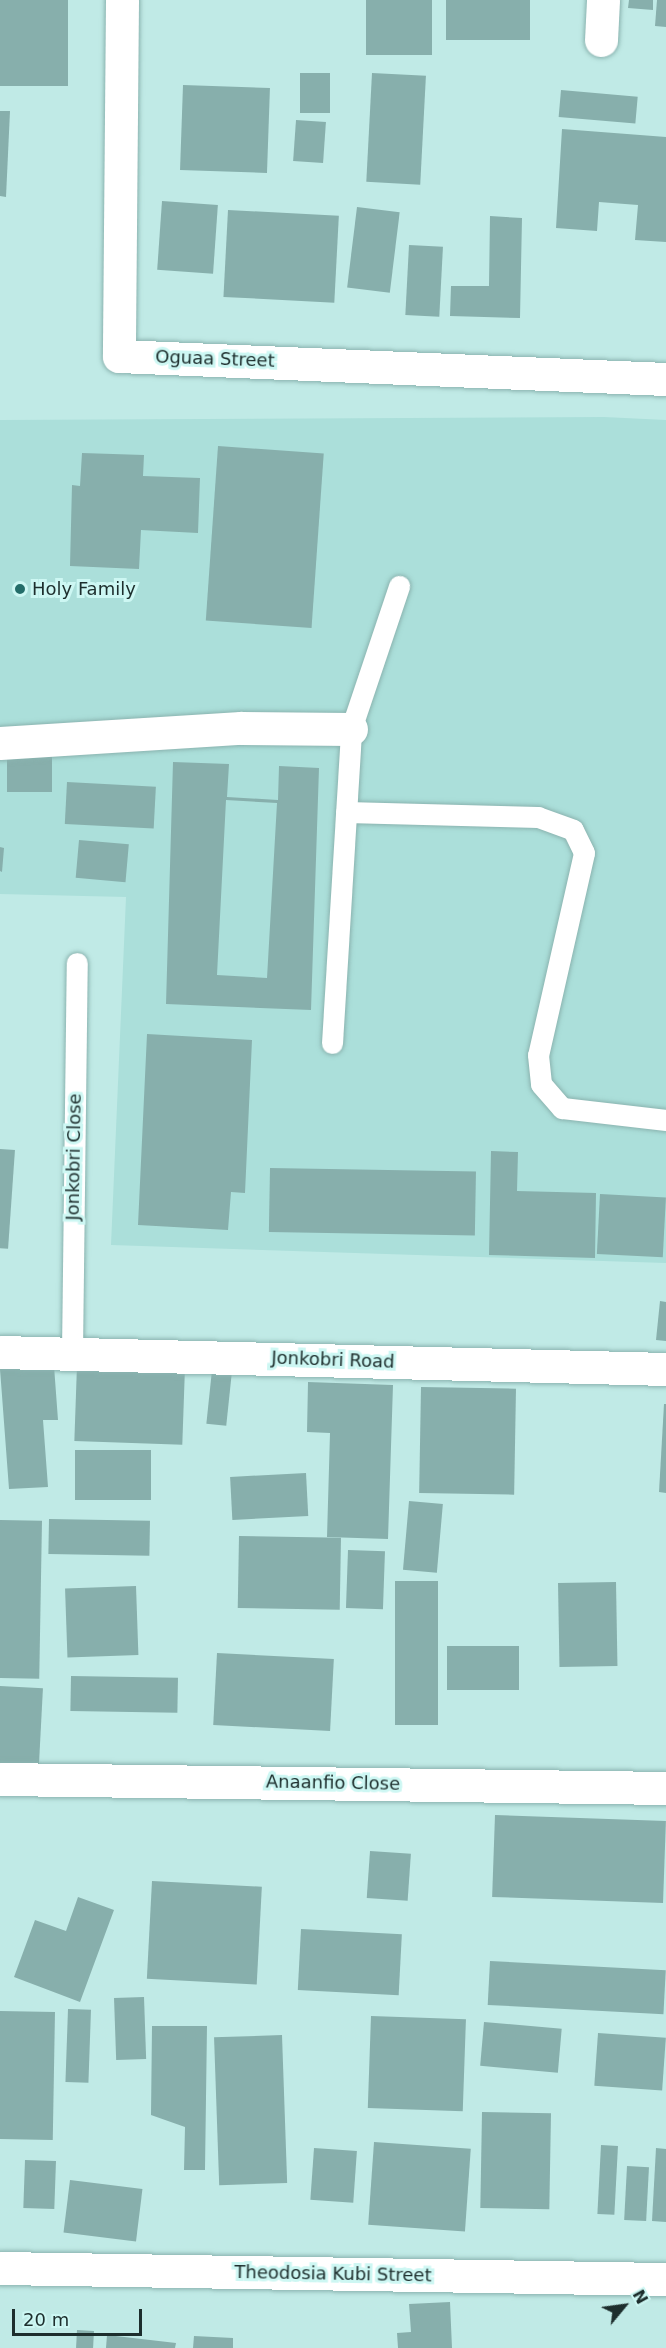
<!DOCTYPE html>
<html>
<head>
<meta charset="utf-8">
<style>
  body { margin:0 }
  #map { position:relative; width:666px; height:2348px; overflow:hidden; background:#c0eae6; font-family:"DejaVu Sans",sans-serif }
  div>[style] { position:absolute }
  .built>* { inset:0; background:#abdfda }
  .building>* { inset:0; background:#87afac; transform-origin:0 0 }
  .roads { filter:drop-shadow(0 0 2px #8ab3af) drop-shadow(0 0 2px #8ab3af) }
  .service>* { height:21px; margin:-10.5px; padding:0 10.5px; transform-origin:10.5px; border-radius:10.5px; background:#fff }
  .minor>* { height:33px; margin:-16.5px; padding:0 16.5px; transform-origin:16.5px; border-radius:16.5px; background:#fff }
  .dots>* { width:16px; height:16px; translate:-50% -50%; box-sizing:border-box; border:3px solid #cdf7f3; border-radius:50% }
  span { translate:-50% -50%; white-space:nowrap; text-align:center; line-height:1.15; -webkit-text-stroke:6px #cdf7f3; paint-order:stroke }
  .street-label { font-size:18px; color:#1d2e2d }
  .poi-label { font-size:18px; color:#1d2e2d }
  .left { translate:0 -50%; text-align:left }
  .north { position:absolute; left:594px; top:2276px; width:60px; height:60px; -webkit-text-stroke:4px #cdf7f3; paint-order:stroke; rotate:61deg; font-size:16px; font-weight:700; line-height:24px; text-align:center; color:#1d2e2d }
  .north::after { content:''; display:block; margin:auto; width:21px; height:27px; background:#1d2e2d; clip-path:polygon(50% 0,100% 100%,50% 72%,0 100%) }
  .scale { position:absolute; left:12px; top:2309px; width:130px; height:27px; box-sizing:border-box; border:3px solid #1d2e2d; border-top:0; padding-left:8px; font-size:18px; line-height:21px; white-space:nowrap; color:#1d2e2d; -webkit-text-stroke:4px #cdf7f3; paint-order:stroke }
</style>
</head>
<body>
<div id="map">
  <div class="built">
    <i style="clip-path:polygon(604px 417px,666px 420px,666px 1263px,111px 1245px,126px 897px,0 894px,0 420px)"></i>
  </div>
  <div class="building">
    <i style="left:0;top:0;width:68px;height:86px"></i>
    <i style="left:366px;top:0;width:66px;height:55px"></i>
    <i style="left:446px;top:0;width:84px;height:40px"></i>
    <i style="clip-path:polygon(629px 0,653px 0,653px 10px,628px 8px)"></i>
    <i style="clip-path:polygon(657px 0,666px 0,666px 27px,655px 26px)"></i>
    <i style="left:300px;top:73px;width:30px;height:40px"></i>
    <i style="left:372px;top:73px;width:54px;height:109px;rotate:3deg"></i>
    <i style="left:183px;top:85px;width:87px;height:85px;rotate:2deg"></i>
    <i style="left:561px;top:90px;width:77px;height:27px;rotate:5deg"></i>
    <i style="clip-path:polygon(0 111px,10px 111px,6px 197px,0 196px)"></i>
    <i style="left:296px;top:120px;width:30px;height:41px;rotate:4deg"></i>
    <i style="clip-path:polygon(562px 129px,666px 137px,666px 242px,635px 240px,638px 205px,599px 202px,597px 231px,556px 228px)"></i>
    <i style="left:162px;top:201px;width:56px;height:69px;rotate:4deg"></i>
    <i style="left:357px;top:207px;width:43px;height:81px;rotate:7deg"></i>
    <i style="left:228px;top:210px;width:111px;height:87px;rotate:3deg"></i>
    <i style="clip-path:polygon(490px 216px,522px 218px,520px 318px,450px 316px,451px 286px,489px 286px)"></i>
    <i style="left:409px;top:245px;width:34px;height:70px;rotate:3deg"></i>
    <i style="left:218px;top:446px;width:106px;height:175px;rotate:4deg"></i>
    <i style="clip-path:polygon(82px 453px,144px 455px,143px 476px,200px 478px,198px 533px,141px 530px,139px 569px,70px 566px,72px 485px,80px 486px)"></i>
    <i style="left:52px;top:755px;width:37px;height:45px;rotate:90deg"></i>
    <i style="clip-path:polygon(evenodd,173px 762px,229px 764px,227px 797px,278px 800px,279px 766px,319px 768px,311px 1010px,166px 1004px,173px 762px,226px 800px,277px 803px,267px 978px,217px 975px,226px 800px)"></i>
    <i style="left:67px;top:782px;width:89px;height:42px;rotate:3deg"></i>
    <i style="left:79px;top:840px;width:50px;height:38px;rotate:5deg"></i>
    <i style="clip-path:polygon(0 847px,4px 848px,2px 872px,0 871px)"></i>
    <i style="clip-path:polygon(147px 1034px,252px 1040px,245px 1193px,231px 1192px,228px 1230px,138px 1225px)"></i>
    <i style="left:0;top:1149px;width:15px;height:99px;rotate:4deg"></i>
    <i style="clip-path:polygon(491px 1151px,518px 1152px,517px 1191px,596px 1193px,595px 1258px,489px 1255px)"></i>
    <i style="left:270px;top:1168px;width:206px;height:64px;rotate:1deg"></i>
    <i style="left:600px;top:1194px;width:66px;height:60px;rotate:3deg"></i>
    <i style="clip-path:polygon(660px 1301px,666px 1302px,666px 1341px,656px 1340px)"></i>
    <i style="left:77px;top:1365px;width:108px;height:76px;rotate:2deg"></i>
    <i style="clip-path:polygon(54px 1366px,58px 1420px,43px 1420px,48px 1487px,9px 1489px,0 1369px)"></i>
    <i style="left:212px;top:1370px;width:20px;height:54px;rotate:6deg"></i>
    <i style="clip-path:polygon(308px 1382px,393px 1385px,388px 1539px,327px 1537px,330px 1433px,307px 1432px)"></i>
    <i style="left:421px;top:1387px;width:95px;height:106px;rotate:1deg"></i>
    <i style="clip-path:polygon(664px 1404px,666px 1404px,666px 1493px,659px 1492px)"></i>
    <i style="left:75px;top:1450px;width:76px;height:50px"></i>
    <i style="left:306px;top:1473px;width:43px;height:76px;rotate:87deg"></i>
    <i style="left:409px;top:1501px;width:34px;height:69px;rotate:5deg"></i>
    <i style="left:49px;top:1519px;width:101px;height:35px;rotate:1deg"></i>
    <i style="left:0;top:1520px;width:42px;height:158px;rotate:1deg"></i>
    <i style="left:239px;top:1536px;width:102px;height:72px;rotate:1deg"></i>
    <i style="left:348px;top:1550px;width:37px;height:58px;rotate:2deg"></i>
    <i style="left:395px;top:1581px;width:43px;height:144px"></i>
    <i style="left:616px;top:1582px;width:84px;height:58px;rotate:89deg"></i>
    <i style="left:136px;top:1586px;width:69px;height:71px;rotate:88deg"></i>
    <i style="left:447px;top:1646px;width:72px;height:44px"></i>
    <i style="left:217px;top:1653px;width:117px;height:72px;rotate:3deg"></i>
    <i style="left:71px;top:1676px;width:107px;height:35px;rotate:1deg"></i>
    <i style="left:0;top:1686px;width:43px;height:85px;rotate:3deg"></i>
    <i style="left:495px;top:1815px;width:171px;height:82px;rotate:2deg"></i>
    <i style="left:370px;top:1851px;width:41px;height:47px;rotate:4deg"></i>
    <i style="left:152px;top:1881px;width:110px;height:98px;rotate:3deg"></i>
    <i style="clip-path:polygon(78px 1897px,114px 1910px,80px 2002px,14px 1977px,35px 1920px,66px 1931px)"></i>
    <i style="left:301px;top:1929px;width:101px;height:61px;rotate:3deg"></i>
    <i style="left:490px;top:1961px;width:176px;height:44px;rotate:3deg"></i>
    <i style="left:144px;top:1997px;width:62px;height:30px;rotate:88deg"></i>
    <i style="left:68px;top:2009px;width:23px;height:73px;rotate:2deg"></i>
    <i style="left:0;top:2011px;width:55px;height:128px;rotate:1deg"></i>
    <i style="left:371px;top:2016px;width:95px;height:92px;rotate:2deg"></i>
    <i style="left:484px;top:2022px;width:78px;height:44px;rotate:5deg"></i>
    <i style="clip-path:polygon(152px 2026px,207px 2026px,205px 2170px,184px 2170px,185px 2127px,151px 2115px)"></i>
    <i style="left:598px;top:2033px;width:68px;height:53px;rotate:4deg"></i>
    <i style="left:282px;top:2035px;width:148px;height:68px;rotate:88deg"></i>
    <i style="left:482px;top:2112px;width:69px;height:96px;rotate:1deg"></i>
    <i style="left:374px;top:2142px;width:97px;height:83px;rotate:4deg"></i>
    <i style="left:601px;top:2145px;width:17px;height:69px;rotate:3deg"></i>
    <i style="left:314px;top:2148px;width:43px;height:52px;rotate:4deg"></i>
    <i style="clip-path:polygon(656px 2148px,666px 2149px,666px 2222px,652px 2221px)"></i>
    <i style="left:25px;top:2160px;width:31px;height:48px;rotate:2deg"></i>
    <i style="left:627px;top:2166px;width:22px;height:54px;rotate:3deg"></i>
    <i style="left:70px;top:2180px;width:73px;height:53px;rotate:7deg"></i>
    <i style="clip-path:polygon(450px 2302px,452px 2348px,398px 2348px,397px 2333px,411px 2332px,409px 2304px)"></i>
    <i style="left:77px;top:2330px;width:17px;height:18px;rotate:3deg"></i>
    <i style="clip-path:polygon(107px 2335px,176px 2343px,175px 2348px,106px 2348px)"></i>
    <i style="clip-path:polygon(194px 2336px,233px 2338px,233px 2348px,193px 2348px)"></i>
  </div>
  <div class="roads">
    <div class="service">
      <i style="left:346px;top:812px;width:192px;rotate:1.5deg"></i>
      <i style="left:538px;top:817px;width:37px;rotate:20deg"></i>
      <i style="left:573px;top:830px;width:25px;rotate:64deg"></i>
      <i style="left:584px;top:853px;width:207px;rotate:102.8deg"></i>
      <i style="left:538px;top:1055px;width:29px;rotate:84deg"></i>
      <i style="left:541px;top:1084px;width:32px;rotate:49deg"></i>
      <i style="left:562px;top:1108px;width:105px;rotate:6.6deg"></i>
      <i style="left:332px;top:1043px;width:315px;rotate:-86.5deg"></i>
      <i style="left:351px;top:729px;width:151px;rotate:-71.4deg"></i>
      <i style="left:72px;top:1352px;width:389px;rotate:-89.3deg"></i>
    </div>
    <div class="minor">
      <i style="left:122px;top:0;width:356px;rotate:90.5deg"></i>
      <i style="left:119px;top:356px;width:547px;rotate:2.41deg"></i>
      <i style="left:601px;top:40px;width:40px;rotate:-87.1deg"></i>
      <i style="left:0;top:743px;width:241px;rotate:-3.6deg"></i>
      <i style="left:241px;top:728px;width:110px;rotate:0.5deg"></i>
      <i style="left:0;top:1352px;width:666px;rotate:1.46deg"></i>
      <i style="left:0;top:1779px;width:666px;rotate:0.77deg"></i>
      <i style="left:0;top:2268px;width:666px;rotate:0.95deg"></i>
    </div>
  </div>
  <div class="dots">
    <i style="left:20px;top:589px;background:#236d69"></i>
  </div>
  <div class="street-label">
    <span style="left:215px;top:359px;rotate:2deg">Oguaa Street</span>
    <span style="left:74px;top:1157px;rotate:-89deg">Jonkobri Close</span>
    <span style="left:333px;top:1360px;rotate:2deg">Jonkobri Road</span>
    <span style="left:333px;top:1783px;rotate:1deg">Anaanfio Close</span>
    <span style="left:333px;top:2274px;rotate:1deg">Theodosia Kubi Street</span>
  </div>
  <div class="poi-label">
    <span class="left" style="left:32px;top:589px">Holy Family</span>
  </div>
  <div class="north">N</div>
  <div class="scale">20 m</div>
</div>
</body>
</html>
